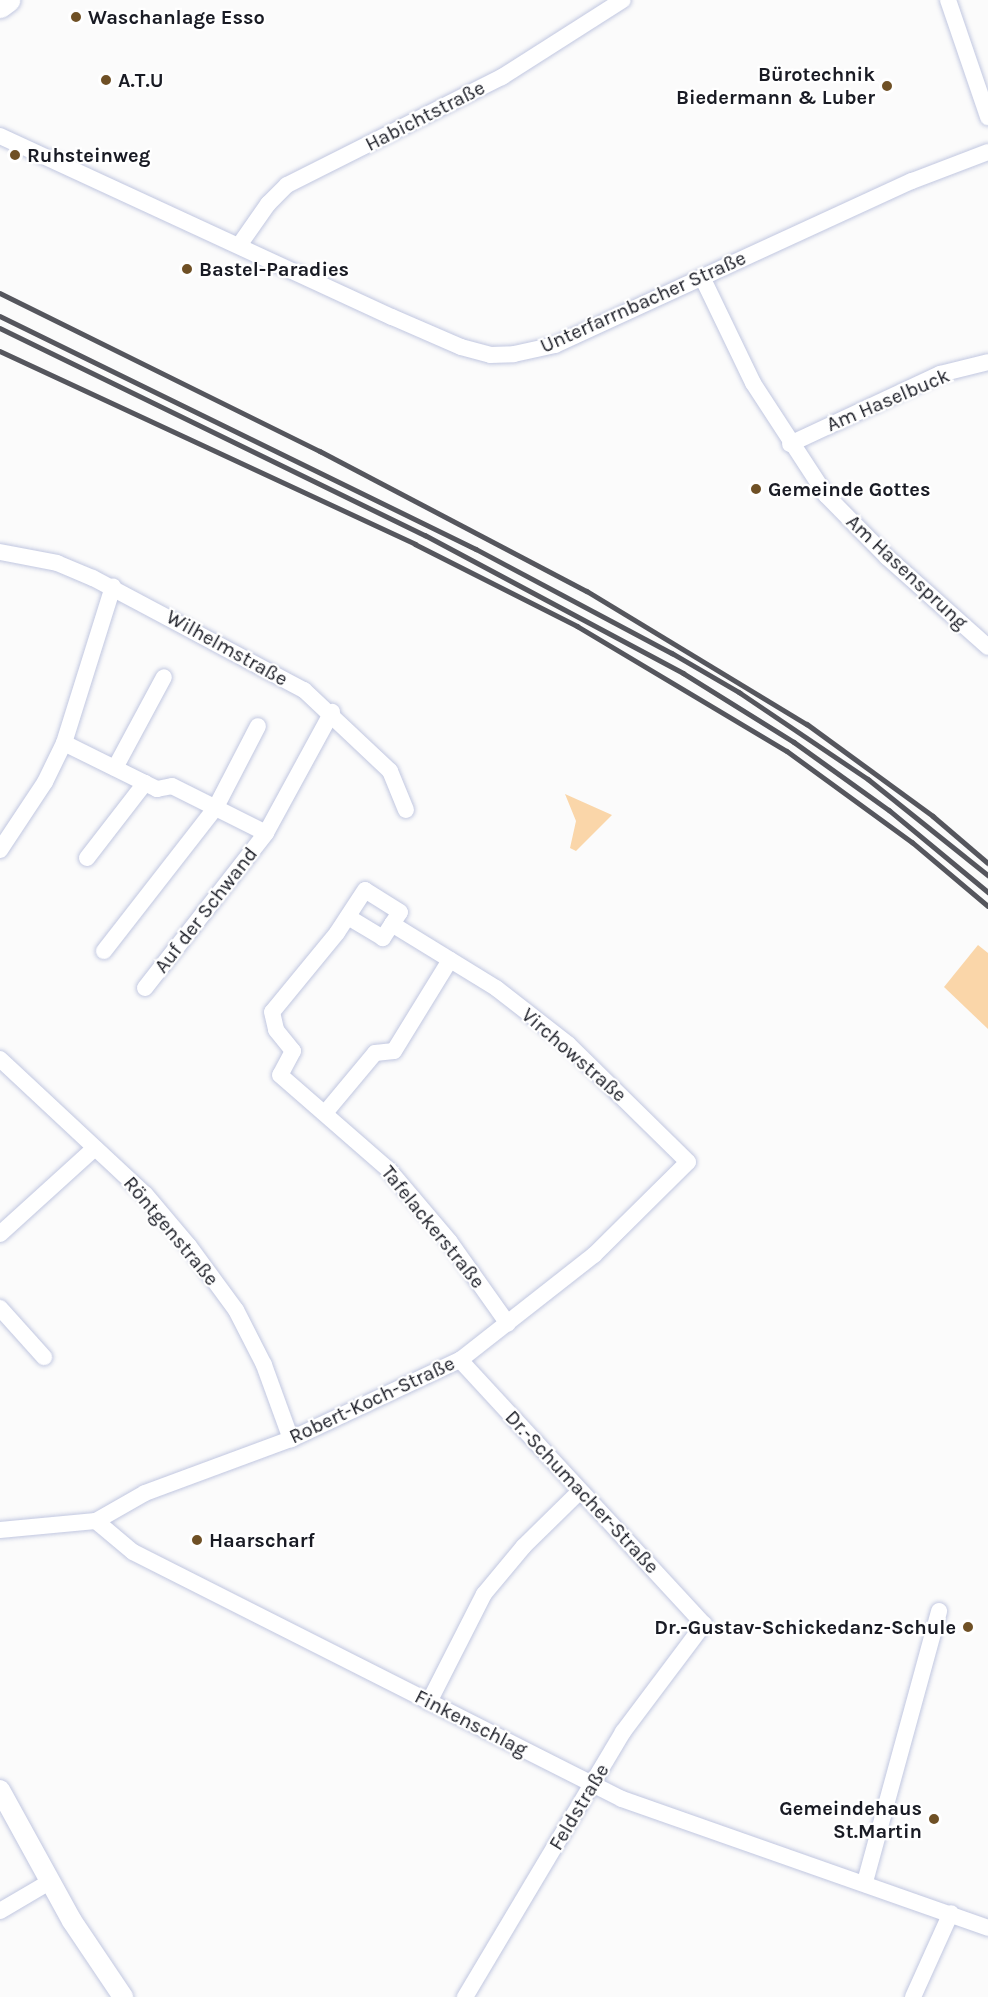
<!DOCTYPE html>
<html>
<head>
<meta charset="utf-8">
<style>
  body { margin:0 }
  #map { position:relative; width:988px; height:1997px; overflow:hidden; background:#fbfbfb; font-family:Karla,sans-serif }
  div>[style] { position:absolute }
  .green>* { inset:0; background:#fad6a9 }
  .roads { filter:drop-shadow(0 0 2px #c1c7e0) drop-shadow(0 0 2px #c1c7e0) }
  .minor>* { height:16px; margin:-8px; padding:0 8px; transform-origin:8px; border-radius:8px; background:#fff }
  .tertiary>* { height:20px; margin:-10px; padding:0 10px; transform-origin:10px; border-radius:10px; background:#fff }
  .primary>* { height:26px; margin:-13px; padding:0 13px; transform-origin:13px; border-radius:13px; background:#fff }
  .rail>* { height:4.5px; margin:-2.25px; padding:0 2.25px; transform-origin:2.25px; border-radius:2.25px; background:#55565d }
  .dots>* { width:16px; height:16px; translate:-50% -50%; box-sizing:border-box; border:3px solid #fff; border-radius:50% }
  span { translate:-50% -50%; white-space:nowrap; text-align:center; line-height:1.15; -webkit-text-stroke:4.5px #fff; paint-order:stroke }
  .poi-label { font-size:20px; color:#191b24; font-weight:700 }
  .left { translate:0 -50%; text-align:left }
  .right { translate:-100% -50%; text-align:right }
  .street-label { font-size:20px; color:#191b24 }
</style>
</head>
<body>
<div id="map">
  <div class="green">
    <i style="clip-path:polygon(565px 794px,612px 815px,576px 851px,570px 848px,576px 821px)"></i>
    <i style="clip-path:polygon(978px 945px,988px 953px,988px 1029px,944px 987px)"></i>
  </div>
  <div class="roads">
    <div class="minor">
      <i style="left:948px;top:0;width:124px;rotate:71.1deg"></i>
      <i style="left:0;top:136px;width:432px;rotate:24.8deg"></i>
      <i style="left:392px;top:317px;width:75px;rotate:23.5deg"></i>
      <i style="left:461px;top:347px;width:30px;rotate:15deg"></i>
      <i style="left:490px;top:355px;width:24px;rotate:-2deg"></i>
      <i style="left:514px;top:354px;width:42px;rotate:-12.4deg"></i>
      <i style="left:555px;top:345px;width:393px;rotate:-24.7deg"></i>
      <i style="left:912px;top:181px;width:81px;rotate:-20.9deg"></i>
      <i style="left:240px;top:244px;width:49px;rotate:-55deg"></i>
      <i style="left:268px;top:204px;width:27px;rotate:-45deg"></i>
      <i style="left:287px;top:185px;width:241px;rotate:-26.7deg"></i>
      <i style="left:502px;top:77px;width:143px;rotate:-32.5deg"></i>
      <i style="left:702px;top:277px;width:118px;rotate:64.3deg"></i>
      <i style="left:753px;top:383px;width:134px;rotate:56.9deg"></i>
      <i style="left:826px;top:495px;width:87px;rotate:45.5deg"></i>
      <i style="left:887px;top:557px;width:135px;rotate:41.7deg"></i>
      <i style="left:790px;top:444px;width:166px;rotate:-25deg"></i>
      <i style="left:940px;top:374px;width:49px;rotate:-14deg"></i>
      <i style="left:0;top:552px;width:58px;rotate:10.9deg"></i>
      <i style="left:57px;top:563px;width:39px;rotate:23deg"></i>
      <i style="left:93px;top:578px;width:239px;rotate:28deg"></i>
      <i style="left:304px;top:690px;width:118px;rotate:43.3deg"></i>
      <i style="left:390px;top:771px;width:42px;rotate:67.7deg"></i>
      <i style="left:64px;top:743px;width:104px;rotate:26.3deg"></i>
      <i style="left:157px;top:789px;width:15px;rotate:-11deg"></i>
      <i style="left:172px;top:786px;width:105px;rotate:26.6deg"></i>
      <i style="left:115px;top:768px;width:103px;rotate:-61.7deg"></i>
      <i style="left:0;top:850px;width:82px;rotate:-56.5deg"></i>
      <i style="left:45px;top:782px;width:43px;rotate:-64deg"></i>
      <i style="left:64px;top:743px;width:164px;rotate:-72.6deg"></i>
      <i style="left:87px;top:858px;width:95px;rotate:-52.3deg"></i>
      <i style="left:392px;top:924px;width:14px;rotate:-56deg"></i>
      <i style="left:400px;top:912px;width:41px;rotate:-147.8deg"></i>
      <i style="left:365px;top:890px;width:51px;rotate:123.1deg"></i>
      <i style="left:337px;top:933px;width:102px;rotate:129.4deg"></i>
      <i style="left:272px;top:1012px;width:18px;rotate:77deg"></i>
      <i style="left:276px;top:1030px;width:27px;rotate:51deg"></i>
      <i style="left:293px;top:1051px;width:27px;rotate:118deg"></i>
      <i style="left:280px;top:1075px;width:145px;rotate:41.1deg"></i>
      <i style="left:389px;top:1170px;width:94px;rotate:49.7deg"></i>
      <i style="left:450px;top:1242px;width:100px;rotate:54.7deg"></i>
      <i style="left:104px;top:951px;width:182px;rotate:-52.1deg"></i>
      <i style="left:216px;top:807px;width:91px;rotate:-62.6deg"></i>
      <i style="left:145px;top:988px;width:197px;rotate:-52deg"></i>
      <i style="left:266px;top:833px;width:138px;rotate:-61.4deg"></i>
      <i style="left:0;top:1059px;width:198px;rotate:43deg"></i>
      <i style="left:145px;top:1194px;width:68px;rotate:49.8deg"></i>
      <i style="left:189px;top:1246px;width:79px;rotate:53.7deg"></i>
      <i style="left:236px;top:1310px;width:62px;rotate:63deg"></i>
      <i style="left:264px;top:1365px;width:79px;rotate:70deg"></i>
      <i style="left:325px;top:1113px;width:78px;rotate:-50.2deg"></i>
      <i style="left:375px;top:1053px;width:19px;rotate:-6deg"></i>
      <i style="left:394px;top:1051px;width:107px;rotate:-58.4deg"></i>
      <i style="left:0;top:1234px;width:128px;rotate:-42.2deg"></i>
      <i style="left:0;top:1308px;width:66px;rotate:48.1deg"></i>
      <i style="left:460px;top:1360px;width:359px;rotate:47.3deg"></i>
      <i style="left:704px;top:1624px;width:135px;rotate:126.9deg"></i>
      <i style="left:623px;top:1732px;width:309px;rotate:120.8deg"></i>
      <i style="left:96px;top:1521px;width:48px;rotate:40deg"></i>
      <i style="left:133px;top:1552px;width:548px;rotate:26.8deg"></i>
      <i style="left:622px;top:1799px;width:388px;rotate:19.4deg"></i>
      <i style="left:0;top:1530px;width:96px;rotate:-5.4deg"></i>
      <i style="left:96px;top:1521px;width:56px;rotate:-29.7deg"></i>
      <i style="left:145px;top:1493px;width:156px;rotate:-20.3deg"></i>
      <i style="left:291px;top:1439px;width:187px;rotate:-25.1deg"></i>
      <i style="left:460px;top:1360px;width:170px;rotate:-38.1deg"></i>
      <i style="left:594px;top:1255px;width:132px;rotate:-44.7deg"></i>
      <i style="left:688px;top:1162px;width:168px;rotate:-135.5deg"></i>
      <i style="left:568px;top:1044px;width:91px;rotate:-142.1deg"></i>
      <i style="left:496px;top:988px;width:122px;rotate:-148.4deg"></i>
      <i style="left:392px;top:924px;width:17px;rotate:123deg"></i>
      <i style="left:383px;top:938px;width:41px;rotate:-149deg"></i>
      <i style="left:429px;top:1702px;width:121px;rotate:-63deg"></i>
      <i style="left:484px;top:1594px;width:62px;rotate:-50.2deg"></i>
      <i style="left:524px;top:1546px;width:77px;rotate:-44.5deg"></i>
      <i style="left:865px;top:1882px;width:281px;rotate:-74.7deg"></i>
      <i style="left:0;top:1911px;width:59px;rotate:-30.5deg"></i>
      <i style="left:913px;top:1997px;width:92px;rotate:-65.7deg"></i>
    </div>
    <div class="tertiary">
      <i style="left:0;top:1790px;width:149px;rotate:61.2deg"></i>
      <i style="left:72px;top:1921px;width:92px;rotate:56.1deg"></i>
    </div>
    <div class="primary">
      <i style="left:0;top:5px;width:9px;rotate:-36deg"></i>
    </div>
  </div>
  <div class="rail">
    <i style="left:0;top:293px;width:357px;rotate:26.3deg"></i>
    <i style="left:320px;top:451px;width:301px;rotate:27.7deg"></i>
    <i style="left:587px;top:591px;width:257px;rotate:31.2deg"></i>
    <i style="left:807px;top:724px;width:156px;rotate:36.1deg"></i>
    <i style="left:933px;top:816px;width:72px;rotate:40.5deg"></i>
    <i style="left:0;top:316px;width:530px;rotate:26.08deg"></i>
    <i style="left:476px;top:549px;width:222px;rotate:28deg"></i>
    <i style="left:672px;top:653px;width:78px;rotate:30.2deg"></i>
    <i style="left:739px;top:692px;width:156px;rotate:34deg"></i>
    <i style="left:868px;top:779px;width:154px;rotate:38.7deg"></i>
    <i style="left:0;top:328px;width:473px;rotate:26deg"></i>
    <i style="left:425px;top:535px;width:293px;rotate:28.1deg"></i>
    <i style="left:683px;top:673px;width:131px;rotate:31.9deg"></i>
    <i style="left:794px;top:742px;width:117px;rotate:35.6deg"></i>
    <i style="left:889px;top:810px;width:129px;rotate:39.6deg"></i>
    <i style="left:0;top:351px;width:458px;rotate:24.9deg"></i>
    <i style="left:415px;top:544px;width:182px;rotate:26.8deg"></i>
    <i style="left:577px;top:626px;width:244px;rotate:30.8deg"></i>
    <i style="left:787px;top:751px;width:155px;rotate:36.1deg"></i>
    <i style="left:912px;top:842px;width:99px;rotate:40.1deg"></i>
  </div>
  <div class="dots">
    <i style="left:76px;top:17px;background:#6f5025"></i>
    <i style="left:106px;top:80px;background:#6f5025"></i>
    <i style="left:887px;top:86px;background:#6f5025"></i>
    <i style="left:15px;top:155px;background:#6f5025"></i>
    <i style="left:187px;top:269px;background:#6f5025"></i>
    <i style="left:756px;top:489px;background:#6f5025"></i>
    <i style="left:197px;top:1540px;background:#6f5025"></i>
    <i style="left:968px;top:1627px;background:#6f5025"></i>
    <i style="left:934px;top:1819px;background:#6f5025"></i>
  </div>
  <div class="poi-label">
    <span class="left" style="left:88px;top:17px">Waschanlage Esso</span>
    <span class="right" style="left:875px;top:86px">Bürotechnik<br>Biedermann &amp; Luber</span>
    <span class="left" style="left:118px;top:80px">A.T.U</span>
    <span class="left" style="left:27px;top:155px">Ruhsteinweg</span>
    <span class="left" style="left:199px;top:269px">Bastel-Paradies</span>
    <span class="left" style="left:768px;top:489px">Gemeinde Gottes</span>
    <span class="left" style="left:209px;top:1540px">Haarscharf</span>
    <span class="right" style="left:956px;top:1627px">Dr.-Gustav-Schickedanz-Schule</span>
    <span class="right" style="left:922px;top:1820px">Gemeindehaus<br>St.Martin</span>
  </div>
  <div class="street-label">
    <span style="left:425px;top:116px;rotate:-27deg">Habichtstraße</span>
    <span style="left:643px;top:302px;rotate:-24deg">Unterfarrnbacher Straße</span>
    <span style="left:888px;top:400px;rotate:-23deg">Am Haselbuck</span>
    <span style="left:907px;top:572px;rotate:43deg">Am Hasensprung</span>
    <span style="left:227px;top:648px;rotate:29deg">Wilhelmstraße</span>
    <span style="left:206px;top:910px;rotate:-52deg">Auf der Schwand</span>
    <span style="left:574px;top:1055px;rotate:41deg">Virchowstraße</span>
    <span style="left:433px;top:1227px;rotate:51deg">Tafelackerstraße</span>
    <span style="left:171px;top:1231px;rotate:50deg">Röntgenstraße</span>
    <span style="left:372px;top:1400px;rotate:-25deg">Robert-Koch-Straße</span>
    <span style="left:582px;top:1492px;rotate:47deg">Dr.-Schumacher-Straße</span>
    <span style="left:471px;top:1723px;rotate:27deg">Finkenschlag</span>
    <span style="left:579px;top:1807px;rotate:-59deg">Feldstraße</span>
  </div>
</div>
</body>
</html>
